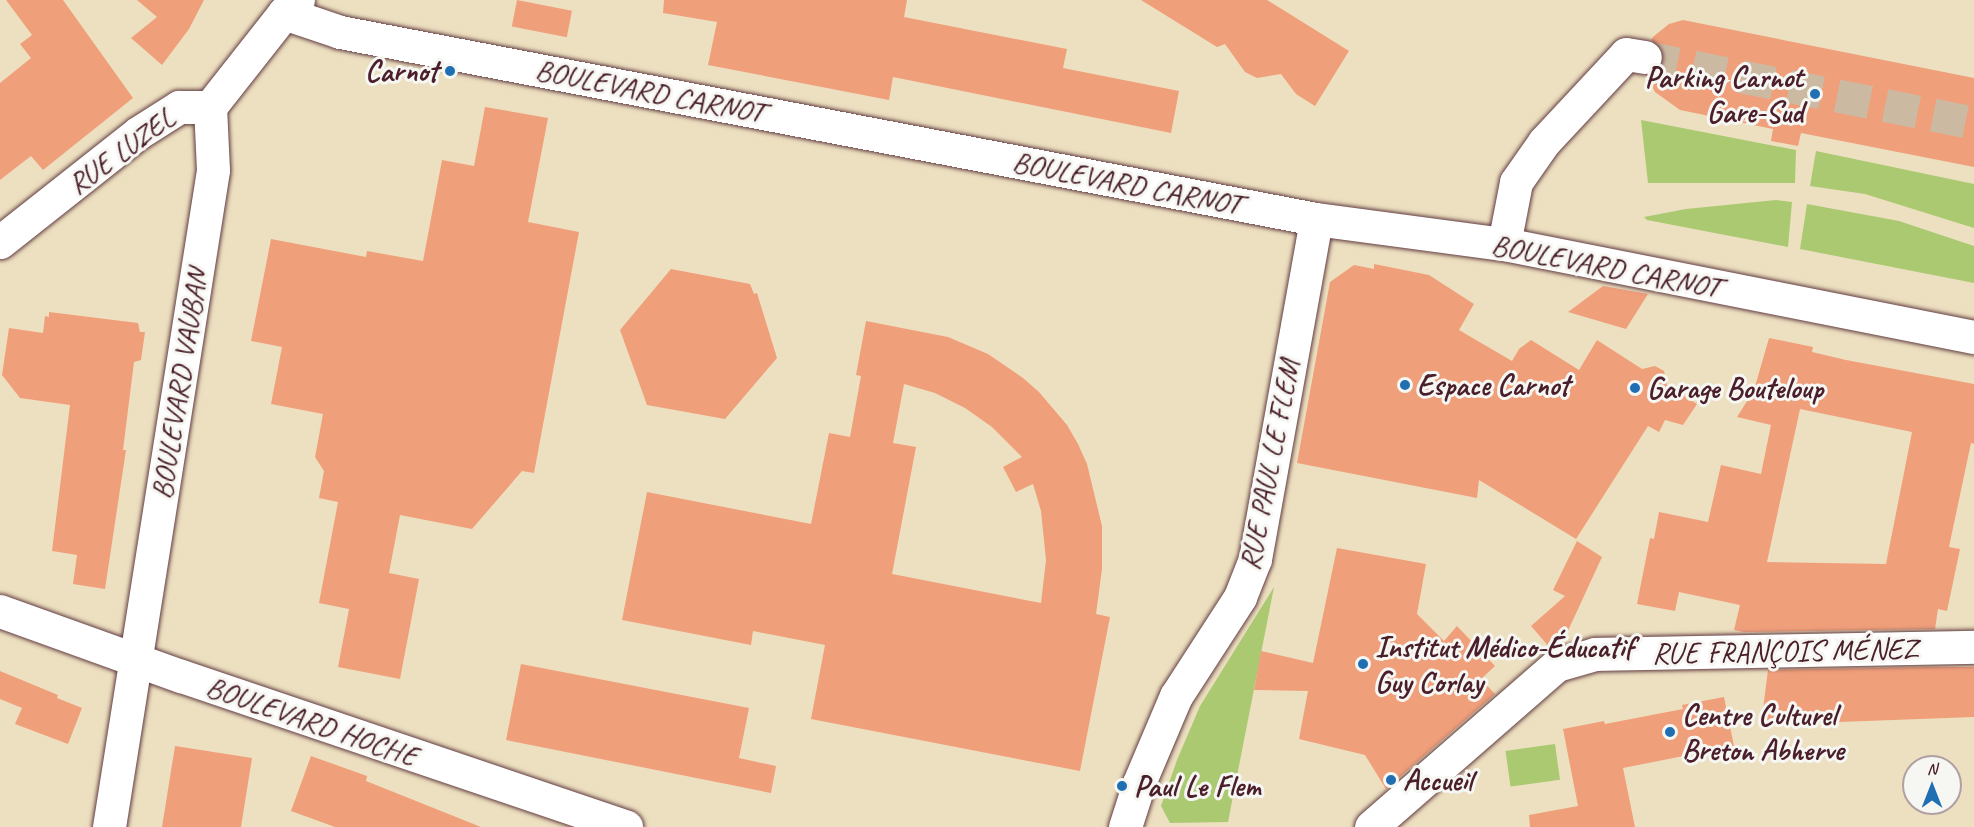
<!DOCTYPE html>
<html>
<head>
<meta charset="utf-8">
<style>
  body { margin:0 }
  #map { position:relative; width:1974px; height:827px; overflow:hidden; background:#ede0c0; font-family:Caveat,sans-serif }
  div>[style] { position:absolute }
  .green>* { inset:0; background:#aac971; transform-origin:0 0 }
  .building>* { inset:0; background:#f09f7b; transform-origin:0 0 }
  .minor-tunnel>* { height:33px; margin-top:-16.5px; transform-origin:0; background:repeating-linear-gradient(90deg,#ccb9a2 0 33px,transparent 0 49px) }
  .roads { filter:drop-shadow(0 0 2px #623c41) drop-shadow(0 0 2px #623c41) }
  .minor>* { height:33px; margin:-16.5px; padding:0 16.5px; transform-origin:16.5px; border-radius:16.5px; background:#fff }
  .dots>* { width:16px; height:16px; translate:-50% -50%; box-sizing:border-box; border:3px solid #f6f6f2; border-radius:50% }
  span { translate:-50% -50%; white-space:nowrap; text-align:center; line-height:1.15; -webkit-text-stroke:6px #f6f6f2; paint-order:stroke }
  .poi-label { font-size:30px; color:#4a1f2b; font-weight:700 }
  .right { translate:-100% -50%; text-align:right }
  .left { translate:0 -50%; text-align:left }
  .street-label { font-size:30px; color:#4a1f2b }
  .north { position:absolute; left:1902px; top:755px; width:60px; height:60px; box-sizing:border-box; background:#f6f6f2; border:2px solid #b1a0a2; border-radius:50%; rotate:0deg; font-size:16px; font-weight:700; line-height:24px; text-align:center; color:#4a1f2b }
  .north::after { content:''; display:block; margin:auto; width:21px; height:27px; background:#1f6fb2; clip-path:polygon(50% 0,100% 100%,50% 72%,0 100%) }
</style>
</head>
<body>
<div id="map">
  <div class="green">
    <i style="clip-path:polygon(1641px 120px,1796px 150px,1795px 183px,1648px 183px)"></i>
    <i style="clip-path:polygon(1816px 151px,1974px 184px,1974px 228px,1865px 194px,1810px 186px)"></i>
    <i style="clip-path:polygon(1776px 200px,1792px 202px,1788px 247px,1647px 220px,1644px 217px,1686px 209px)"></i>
    <i style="clip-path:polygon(1807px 204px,1899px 221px,1974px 246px,1974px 283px,1800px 249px)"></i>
    <i style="clip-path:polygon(1274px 587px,1228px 822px,1170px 823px,1161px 806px,1177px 760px,1200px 706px)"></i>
    <i style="left:1555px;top:744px;width:36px;height:50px;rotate:82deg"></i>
  </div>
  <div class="building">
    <i style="clip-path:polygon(6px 0,63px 0,133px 98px,43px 170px,31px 156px,0 180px,0 83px,31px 58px,20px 44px,32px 35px)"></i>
    <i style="clip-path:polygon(137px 0,204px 0,189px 29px,162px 65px,131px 38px,157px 17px)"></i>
    <i style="left:517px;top:0;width:56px;height:27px;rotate:11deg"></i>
    <i style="clip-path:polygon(664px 0,907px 0,904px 17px,1067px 49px,1063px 68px,1179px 91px,1171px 133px,893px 77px,889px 100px,708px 65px,717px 22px,663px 13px)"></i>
    <i style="clip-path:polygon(1141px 0,1267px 0,1349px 51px,1315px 106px,1296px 94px,1281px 74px,1257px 78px,1245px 72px,1225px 44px,1217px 47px)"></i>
    <i style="clip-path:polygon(1683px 20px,1974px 78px,1974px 167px,1801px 133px,1798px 146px,1771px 141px,1773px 129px,1680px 110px,1655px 92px,1646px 75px,1659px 69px,1663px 60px,1662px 50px,1651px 40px,1654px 36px,1669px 24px)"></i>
    <i style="clip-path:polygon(485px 107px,548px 118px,528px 222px,579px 232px,534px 473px,522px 471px,472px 529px,400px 515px,389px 573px,419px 579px,400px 679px,338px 667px,349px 609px,319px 603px,338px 502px,319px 498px,324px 471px,315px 457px,323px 414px,271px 404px,282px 347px,251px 341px,271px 239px,366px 257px,367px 251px,423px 261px,442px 160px,474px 166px)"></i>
    <i style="clip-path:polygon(1374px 264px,1429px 275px,1474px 304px,1459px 330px,1512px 361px,1519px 349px,1531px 340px,1579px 370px,1597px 340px,1642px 369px,1655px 366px,1664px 371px,1667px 385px,1697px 404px,1683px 425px,1665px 420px,1659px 432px,1648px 426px,1576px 539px,1479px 480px,1477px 498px,1297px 463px,1330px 282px,1354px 265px,1374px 269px)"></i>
    <i style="clip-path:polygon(671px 269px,750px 284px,754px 294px,757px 293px,777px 358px,725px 419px,647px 405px,620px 330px)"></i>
    <i style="clip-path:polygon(1603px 286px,1648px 294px,1626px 329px,1568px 312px)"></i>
    <i style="clip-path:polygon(49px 312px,138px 323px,140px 332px,145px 332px,141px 360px,134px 362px,123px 450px,126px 450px,105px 589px,73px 584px,77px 555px,52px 551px,70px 405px,20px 398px,2px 375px,9px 328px,43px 333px,45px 316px,49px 317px)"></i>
    <i style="clip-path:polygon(evenodd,866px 321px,948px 337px,988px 354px,1023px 378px,1039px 392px,1067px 425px,1078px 444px,1087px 464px,1102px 526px,1102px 569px,1096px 614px,1110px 617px,1080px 771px,811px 719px,825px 645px,753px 631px,751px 645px,622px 620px,647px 492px,811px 524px,829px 433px,850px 437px,861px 376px,856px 375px,866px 321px,904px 384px,935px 393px,965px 408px,992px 427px,1022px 457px,1003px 467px,1016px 492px,1033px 484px,1041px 511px,1046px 560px,1041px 603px,892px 574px,916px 447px,893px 443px,904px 384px)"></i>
    <i style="clip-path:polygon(evenodd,1769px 338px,1813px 347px,1812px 352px,1846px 360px,1974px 384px,1974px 444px,1971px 443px,1949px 547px,1960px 549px,1947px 611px,1938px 609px,1935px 629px,1744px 632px,1734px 630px,1740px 605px,1679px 592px,1675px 611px,1637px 604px,1650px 538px,1654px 539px,1659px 512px,1708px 522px,1721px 465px,1761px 474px,1771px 425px,1737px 417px,1754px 390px,1769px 338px,1800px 409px,1912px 432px,1886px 564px,1767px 562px,1800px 409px)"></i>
    <i style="clip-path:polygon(1577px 541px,1602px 557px,1566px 635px,1550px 648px,1531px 626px,1565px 596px,1553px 590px)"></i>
    <i style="clip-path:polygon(1337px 548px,1426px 564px,1417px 614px,1444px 641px,1457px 626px,1495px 666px,1481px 679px,1495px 694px,1386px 789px,1365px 755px,1299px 739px,1308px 691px,1254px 690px,1261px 651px,1313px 663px)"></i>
    <i style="clip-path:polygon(521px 664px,749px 708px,739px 758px,776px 766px,771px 793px,506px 740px)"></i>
    <i style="clip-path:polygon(1928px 667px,1974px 667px,1974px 717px,1761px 725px,1768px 670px)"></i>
    <i style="clip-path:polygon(0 671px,58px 695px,57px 698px,82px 708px,68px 744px,15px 724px,22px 708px,0 699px)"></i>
    <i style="clip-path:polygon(1724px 697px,1734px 746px,1623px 768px,1635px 827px,1530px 827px,1529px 815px,1578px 806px,1563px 729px,1604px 721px,1605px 724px,1683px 709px,1682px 705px)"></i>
    <i style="clip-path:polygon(175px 746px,252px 758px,241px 827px,162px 827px)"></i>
    <i style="clip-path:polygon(311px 756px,367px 776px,366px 781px,481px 827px,335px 827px,291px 811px)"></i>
  </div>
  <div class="minor-tunnel">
    <i style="left:1645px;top:57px;width:336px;rotate:11.3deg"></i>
  </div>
  <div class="roads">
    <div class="minor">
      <i style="left:284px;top:13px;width:59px;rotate:18.7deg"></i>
      <i style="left:340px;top:32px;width:994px;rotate:10.85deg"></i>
      <i style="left:1316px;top:219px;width:190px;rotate:7.6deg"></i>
      <i style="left:1504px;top:244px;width:479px;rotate:11.2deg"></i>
      <i style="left:210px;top:107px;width:120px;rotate:-51.8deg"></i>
      <i style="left:284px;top:13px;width:19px;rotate:-43deg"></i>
      <i style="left:0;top:242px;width:176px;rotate:-38.3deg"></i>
      <i style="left:138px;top:133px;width:49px;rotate:-32.4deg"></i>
      <i style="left:179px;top:107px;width:31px"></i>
      <i style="left:1504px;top:244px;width:63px;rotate:-79deg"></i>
      <i style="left:1516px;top:182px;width:49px;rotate:-55deg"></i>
      <i style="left:1544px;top:142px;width:120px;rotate:-47deg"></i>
      <i style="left:1626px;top:54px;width:19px;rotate:9deg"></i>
      <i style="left:0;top:611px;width:192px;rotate:19.8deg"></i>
      <i style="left:181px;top:676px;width:470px;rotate:18.7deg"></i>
      <i style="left:109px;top:827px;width:665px;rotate:-81deg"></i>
      <i style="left:213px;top:170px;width:63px;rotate:-92.7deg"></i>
      <i style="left:1125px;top:827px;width:46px;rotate:-72.3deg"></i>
      <i style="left:1139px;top:783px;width:95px;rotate:-67deg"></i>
      <i style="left:1176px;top:696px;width:118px;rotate:-57.1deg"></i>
      <i style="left:1240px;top:597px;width:41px;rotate:-68.5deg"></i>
      <i style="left:1255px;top:559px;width:345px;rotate:-79.8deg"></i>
      <i style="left:1371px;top:827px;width:247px;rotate:-41.1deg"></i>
      <i style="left:1557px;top:665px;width:40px;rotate:-16deg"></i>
      <i style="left:1595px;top:654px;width:379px;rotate:-1.1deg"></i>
    </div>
  </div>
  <div class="dots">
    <i style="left:450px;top:71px;background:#1f6fb2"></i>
    <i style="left:1815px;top:94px;background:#1f6fb2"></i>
    <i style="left:1405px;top:385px;background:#1f6fb2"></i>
    <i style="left:1635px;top:388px;background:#1f6fb2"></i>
    <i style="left:1363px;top:664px;background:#1f6fb2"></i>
    <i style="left:1670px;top:732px;background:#1f6fb2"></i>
    <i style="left:1391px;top:780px;background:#1f6fb2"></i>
    <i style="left:1122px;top:786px;background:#1f6fb2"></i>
  </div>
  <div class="poi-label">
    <span class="right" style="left:438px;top:71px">Carnot</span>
    <span class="right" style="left:1803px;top:94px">Parking Carnot<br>Gare-Sud</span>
    <span class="left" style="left:1417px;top:385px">Espace Carnot</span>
    <span class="left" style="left:1647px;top:388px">Garage Bouteloup</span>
    <span class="left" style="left:1375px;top:664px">Institut Médico-Éducatif<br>Guy Corlay</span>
    <span class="left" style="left:1682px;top:732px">Centre Culturel<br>Breton Abherve</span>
    <span class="left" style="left:1403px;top:780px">Accueil</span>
    <span class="left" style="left:1134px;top:786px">Paul Le Flem</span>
  </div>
  <div class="street-label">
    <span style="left:650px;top:91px;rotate:11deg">BOULEVARD CARNOT</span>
    <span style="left:121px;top:151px;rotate:-36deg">RUE LUZEL</span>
    <span style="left:1127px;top:183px;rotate:11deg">BOULEVARD CARNOT</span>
    <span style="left:1606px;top:266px;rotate:11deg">BOULEVARD CARNOT</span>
    <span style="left:179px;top:384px;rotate:-81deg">BOULEVARD VAUBAN</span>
    <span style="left:1269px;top:465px;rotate:-79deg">RUE PAUL LE FLEM</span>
    <span style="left:1785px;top:651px;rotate:-1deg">RUE FRANÇOIS MÉNEZ</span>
    <span style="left:312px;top:721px;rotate:19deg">BOULEVARD HOCHE</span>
  </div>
  <div class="north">N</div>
</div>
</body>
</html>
